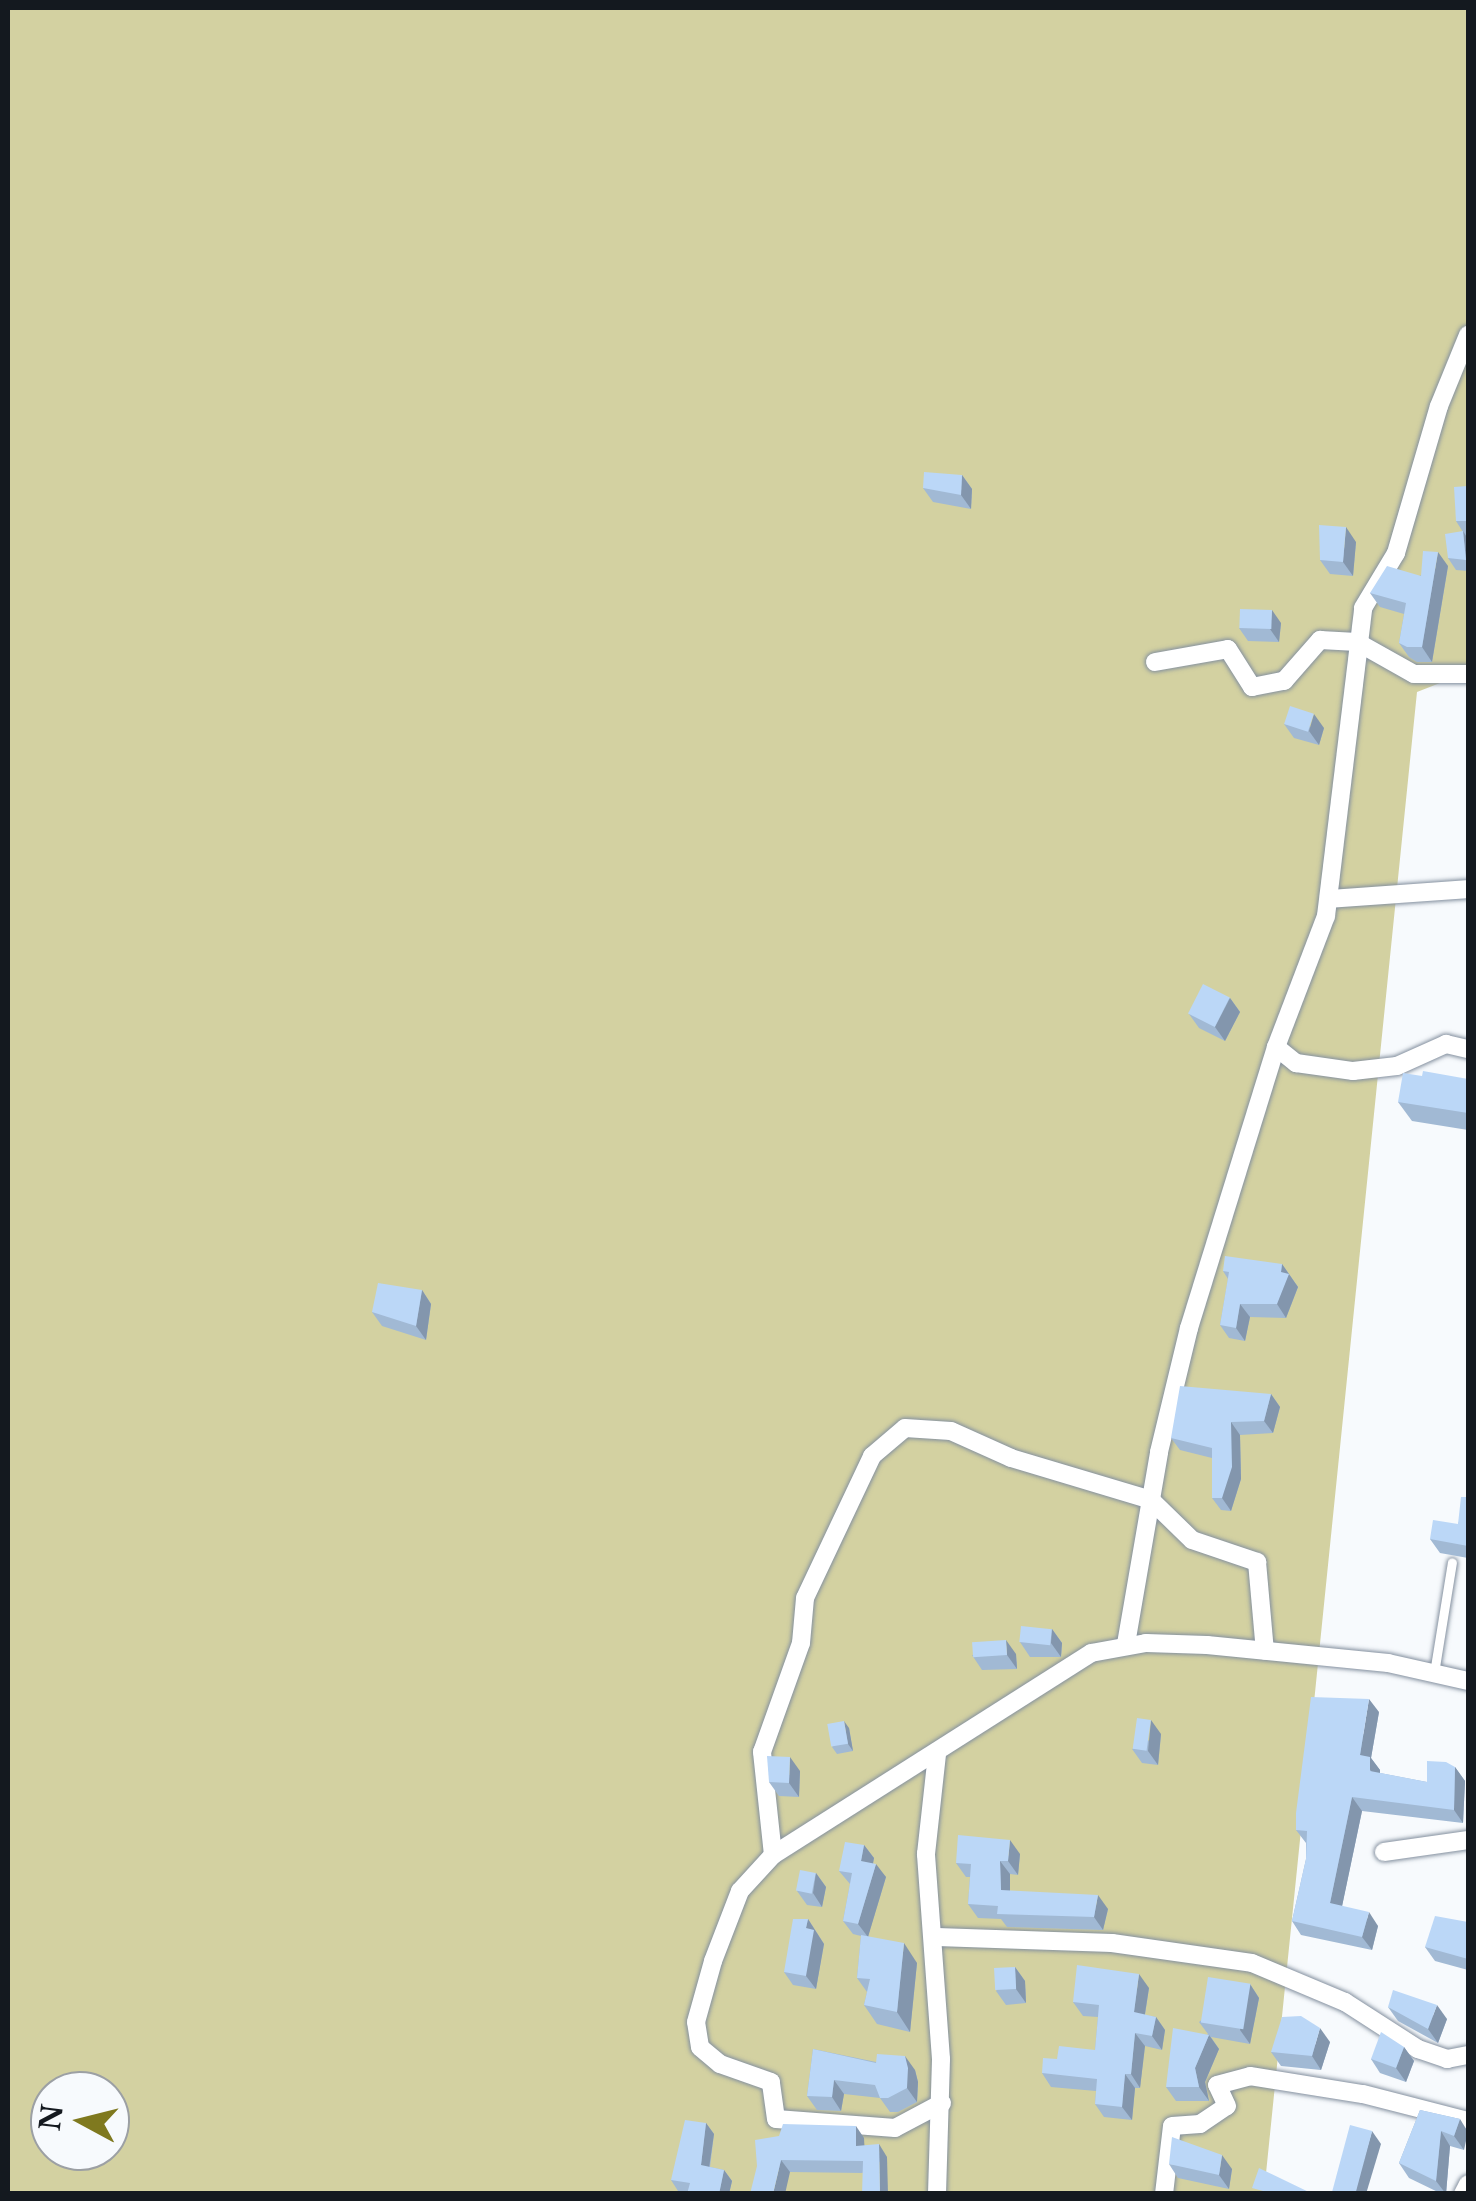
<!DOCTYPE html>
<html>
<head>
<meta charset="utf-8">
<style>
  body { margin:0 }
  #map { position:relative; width:1476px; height:2201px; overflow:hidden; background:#f7fafd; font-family:"Libre Baskerville",serif }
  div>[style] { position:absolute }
  .green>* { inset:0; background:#d3d1a1 }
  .roads { filter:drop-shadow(0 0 2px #84909f) drop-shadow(0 0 2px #84909f) }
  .lane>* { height:9px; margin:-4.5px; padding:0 4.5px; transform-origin:4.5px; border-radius:4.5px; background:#fff }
  .street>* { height:18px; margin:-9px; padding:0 9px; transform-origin:9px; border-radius:9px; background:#fff }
  .wall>* { inset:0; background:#a1b9d4 }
  .shaded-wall>* { inset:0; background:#8396ad }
  .building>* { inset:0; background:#bbd7f7; transform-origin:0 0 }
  span { translate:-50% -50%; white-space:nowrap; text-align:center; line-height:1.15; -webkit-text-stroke:8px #f7fafd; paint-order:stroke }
  .frame { position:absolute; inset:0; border:10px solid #14191f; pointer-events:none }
  .north { position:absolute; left:30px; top:2071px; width:100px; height:100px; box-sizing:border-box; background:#f7fafd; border:2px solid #9ca0a4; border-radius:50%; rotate:277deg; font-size:28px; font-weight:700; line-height:40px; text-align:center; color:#14191f }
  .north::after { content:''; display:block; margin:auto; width:35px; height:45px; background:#7f791f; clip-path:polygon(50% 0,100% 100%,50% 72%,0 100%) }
</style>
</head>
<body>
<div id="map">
  <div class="green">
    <i style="clip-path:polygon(evenodd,8px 8px,1468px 8px,1468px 672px,1417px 692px,1264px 2193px,8px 2194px,8px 8px,50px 2091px,110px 2091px,110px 2151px,50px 2151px,50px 2091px)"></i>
  </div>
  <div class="roads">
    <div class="lane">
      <i style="left:1434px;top:1673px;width:112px;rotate:-80.8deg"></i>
    </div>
    <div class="street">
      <i style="left:1155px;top:662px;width:74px;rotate:-10.1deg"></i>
      <i style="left:1228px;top:649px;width:45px;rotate:57.7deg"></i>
      <i style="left:1252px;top:687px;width:33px;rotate:-11deg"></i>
      <i style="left:1284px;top:681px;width:55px;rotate:-48.7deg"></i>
      <i style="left:1320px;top:640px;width:37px;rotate:3deg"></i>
      <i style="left:1357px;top:642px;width:65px;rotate:29.3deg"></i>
      <i style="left:1414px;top:674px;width:54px"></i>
      <i style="left:1329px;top:899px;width:139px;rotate:-4.1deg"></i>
      <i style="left:1276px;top:1047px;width:26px;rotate:39deg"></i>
      <i style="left:1296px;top:1063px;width:58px;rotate:8deg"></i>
      <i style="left:1353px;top:1071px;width:44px;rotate:-6.5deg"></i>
      <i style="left:1397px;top:1066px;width:54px;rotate:-24.2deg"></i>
      <i style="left:1446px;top:1044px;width:23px;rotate:13deg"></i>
      <i style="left:1126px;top:1644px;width:195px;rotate:-80.2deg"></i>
      <i style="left:1159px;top:1452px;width:128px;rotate:-76.4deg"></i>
      <i style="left:1189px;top:1328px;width:294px;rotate:-72.8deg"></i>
      <i style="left:1276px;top:1047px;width:140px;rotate:-69.1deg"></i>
      <i style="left:1326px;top:916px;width:310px;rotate:-83.1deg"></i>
      <i style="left:1363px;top:608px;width:64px;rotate:-59deg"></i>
      <i style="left:1396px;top:553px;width:153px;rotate:-73.7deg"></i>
      <i style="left:1439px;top:406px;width:77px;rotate:-67.8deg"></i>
      <i style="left:1384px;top:1852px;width:85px;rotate:-8.1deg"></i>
      <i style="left:773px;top:1855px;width:104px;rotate:-96.1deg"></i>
      <i style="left:762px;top:1752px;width:116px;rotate:-70.3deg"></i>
      <i style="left:801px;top:1643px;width:45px;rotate:-84.9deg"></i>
      <i style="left:805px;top:1598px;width:157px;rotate:-64.7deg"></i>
      <i style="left:872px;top:1456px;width:43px;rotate:-40.3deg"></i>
      <i style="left:905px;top:1428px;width:46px;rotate:3.7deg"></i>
      <i style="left:951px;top:1431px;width:66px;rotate:24.2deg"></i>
      <i style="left:1011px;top:1458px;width:146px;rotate:16.7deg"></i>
      <i style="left:1151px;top:1500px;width:57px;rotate:44.3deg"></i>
      <i style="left:1192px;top:1540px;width:69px;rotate:18.7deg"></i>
      <i style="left:1257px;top:1562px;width:89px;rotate:84.9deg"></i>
      <i style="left:937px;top:1937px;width:175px;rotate:2deg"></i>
      <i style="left:1112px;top:1943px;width:141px;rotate:8.1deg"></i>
      <i style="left:1252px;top:1963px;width:101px;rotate:22.8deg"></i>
      <i style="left:1345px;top:2002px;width:87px;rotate:32.8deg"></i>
      <i style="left:1418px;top:2049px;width:31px;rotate:19deg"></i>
      <i style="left:1447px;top:2059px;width:21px;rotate:-11deg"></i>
      <i style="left:942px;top:2103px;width:53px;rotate:152deg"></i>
      <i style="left:895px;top:2128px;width:119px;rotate:-175.7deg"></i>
      <i style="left:776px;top:2119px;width:37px;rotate:-98deg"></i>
      <i style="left:771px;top:2082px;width:54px;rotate:-160.6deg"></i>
      <i style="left:720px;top:2064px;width:26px;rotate:-140deg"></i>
      <i style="left:700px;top:2047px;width:25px;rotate:-99deg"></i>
      <i style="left:696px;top:2022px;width:63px;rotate:-74.4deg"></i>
      <i style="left:713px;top:1961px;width:75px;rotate:-68.9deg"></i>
      <i style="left:740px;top:1891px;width:49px;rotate:-47.5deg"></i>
      <i style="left:773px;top:1855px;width:377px;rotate:-32.4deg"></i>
      <i style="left:1091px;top:1653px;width:56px;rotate:-10.3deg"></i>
      <i style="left:1146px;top:1643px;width:61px;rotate:1.9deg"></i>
      <i style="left:1207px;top:1645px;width:182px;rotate:5.7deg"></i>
      <i style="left:1388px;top:1663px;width:82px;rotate:12.7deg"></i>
      <i style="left:937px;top:2194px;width:135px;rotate:-88.3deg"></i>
      <i style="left:941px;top:2059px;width:206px;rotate:-94.2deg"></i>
      <i style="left:926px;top:1854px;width:101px;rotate:-83.7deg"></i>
      <i style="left:1164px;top:2194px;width:68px;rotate:-83.3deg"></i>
      <i style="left:1172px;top:2126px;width:28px;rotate:-4deg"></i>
      <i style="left:1200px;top:2124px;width:32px;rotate:-34deg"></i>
      <i style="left:1227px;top:2106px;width:23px;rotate:-115deg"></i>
      <i style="left:1217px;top:2085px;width:34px;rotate:-15deg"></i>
      <i style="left:1250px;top:2076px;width:114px;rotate:9.1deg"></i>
      <i style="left:1363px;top:2094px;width:108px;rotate:14.4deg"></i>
      <i style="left:1463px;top:2194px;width:11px;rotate:-63deg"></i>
    </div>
  </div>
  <div class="wall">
    <i style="clip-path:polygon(962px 475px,972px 489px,971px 509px,933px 502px,923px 488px)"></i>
    <i style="clip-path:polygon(1468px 486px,1468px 535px,1466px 536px,1468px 539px,1468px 571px,1456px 570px,1448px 558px,1463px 532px,1456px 521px)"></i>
    <i style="clip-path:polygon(1356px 542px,1353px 576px,1330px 574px,1320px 560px)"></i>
    <i style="clip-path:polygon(1448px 566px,1432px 662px,1417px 662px,1409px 657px,1399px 643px,1404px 614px,1380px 607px,1370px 593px)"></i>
    <i style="clip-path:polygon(1281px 623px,1279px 642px,1248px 641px,1239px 628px)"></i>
    <i style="clip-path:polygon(1284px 724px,1324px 728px,1319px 745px,1294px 738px)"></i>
    <i style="clip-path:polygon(1230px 998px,1240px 1012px,1225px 1041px,1199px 1028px,1189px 1014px)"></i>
    <i style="clip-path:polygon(1468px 1079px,1468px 1130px,1412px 1121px,1398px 1102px)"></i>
    <i style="clip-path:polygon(1282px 1264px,1298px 1287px,1286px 1318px,1250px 1317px,1245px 1341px,1229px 1338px,1220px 1325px,1228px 1279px,1223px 1271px)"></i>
    <i style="clip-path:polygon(422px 1290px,431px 1304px,426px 1340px,382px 1326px,372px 1312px)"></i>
    <i style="clip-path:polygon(1271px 1394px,1280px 1407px,1273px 1433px,1240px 1435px,1241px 1479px,1231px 1511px,1221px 1510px,1212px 1498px,1212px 1458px,1180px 1450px,1171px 1438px)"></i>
    <i style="clip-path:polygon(1468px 1497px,1468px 1573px,1467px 1570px,1468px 1558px,1440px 1553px,1430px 1539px,1458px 1524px)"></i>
    <i style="clip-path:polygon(1052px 1629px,1062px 1643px,1061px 1657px,1030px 1657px,1020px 1642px)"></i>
    <i style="clip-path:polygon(1016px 1654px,1017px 1669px,982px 1670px,972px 1655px)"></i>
    <i style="clip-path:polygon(1379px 1712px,1371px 1758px,1380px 1770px,1380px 1773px,1427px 1782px,1455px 1767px,1465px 1781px,1463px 1823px,1362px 1811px,1342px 1906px,1378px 1926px,1372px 1950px,1301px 1935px,1292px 1921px,1306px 1859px,1306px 1843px,1296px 1830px)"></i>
    <i style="clip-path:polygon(849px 1728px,853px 1751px,837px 1754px,832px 1747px)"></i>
    <i style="clip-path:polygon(1161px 1734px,1158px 1765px,1142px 1763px,1132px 1749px)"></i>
    <i style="clip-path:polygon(800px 1771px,799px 1797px,779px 1796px,769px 1782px)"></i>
    <i style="clip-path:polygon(864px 1845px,874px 1858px,873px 1863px,886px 1877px,868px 1936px,917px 1963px,910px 2032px,877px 2024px,864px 2005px,867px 1992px,857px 1978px,861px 1936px,853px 1934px,843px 1921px,850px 1884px,839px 1871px)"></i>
    <i style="clip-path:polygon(1020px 1854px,1018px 1875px,1010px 1874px,1010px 1891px,1108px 1909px,1103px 1930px,1007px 1927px,1001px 1919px,978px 1918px,968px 1904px,970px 1877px,966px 1877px,956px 1863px)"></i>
    <i style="clip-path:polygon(816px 1873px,826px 1887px,822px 1907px,807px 1905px,797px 1891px)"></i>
    <i style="clip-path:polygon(808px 1919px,824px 1944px,816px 1989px,793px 1985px,784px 1972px)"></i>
    <i style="clip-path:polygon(1468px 1922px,1468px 1970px,1435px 1961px,1425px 1947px)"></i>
    <i style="clip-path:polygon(1015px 1967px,1025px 1981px,1026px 2003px,1006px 2005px,996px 1991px)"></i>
    <i style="clip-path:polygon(1250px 1984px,1259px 1998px,1250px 2044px,1211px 2037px,1219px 2049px,1205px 2082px,1209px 2101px,1176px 2101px,1166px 2087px,1208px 2034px,1199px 2022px)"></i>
    <i style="clip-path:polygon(1149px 1988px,1145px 2015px,1156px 2017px,1165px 2030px,1162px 2050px,1145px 2046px,1140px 2088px,1135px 2088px,1132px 2120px,1104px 2117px,1095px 2104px,1096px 2091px,1051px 2087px,1042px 2073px,1057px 2059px,1095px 2050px,1098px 2017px,1083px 2016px,1073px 2002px)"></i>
    <i style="clip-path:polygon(1388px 2007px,1447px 2019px,1438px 2043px,1398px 2021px)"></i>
    <i style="clip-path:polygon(1330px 2042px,1321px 2070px,1281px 2066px,1271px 2052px)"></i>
    <i style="clip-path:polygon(1404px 2047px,1414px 2061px,1406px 2082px,1380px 2073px,1371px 2059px)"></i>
    <i style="clip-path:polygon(813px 2049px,915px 2070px,918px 2082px,917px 2102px,898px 2112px,890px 2112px,880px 2098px,844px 2094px,841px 2111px,817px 2110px,807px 2096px)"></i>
    <i style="clip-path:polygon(1420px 2110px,1460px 2119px,1464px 2150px,1450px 2146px,1446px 2194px,1442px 2194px,1409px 2178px,1399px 2163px)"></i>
    <i style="clip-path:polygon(706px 2123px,714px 2134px,710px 2167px,724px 2170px,732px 2181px,729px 2194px,687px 2194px,678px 2191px,671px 2180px)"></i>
    <i style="clip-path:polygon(864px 2138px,864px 2145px,887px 2157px,862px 2173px,790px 2172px,757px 2166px)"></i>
    <i style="clip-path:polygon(1169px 2164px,1232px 2169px,1229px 2189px,1178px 2178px)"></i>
  </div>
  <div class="shaded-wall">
    <i style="clip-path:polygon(962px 475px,972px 489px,971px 509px,961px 495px)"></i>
    <i style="clip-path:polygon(1346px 527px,1356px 542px,1353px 576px,1343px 562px)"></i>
    <i style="clip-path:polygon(1463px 531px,1468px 539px,1468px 564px,1466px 560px)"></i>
    <i style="clip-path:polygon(1438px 552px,1448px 566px,1432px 662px,1422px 647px)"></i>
    <i style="clip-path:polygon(1272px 610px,1281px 623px,1279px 642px,1270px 629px)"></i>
    <i style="clip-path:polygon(1314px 714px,1324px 728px,1319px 745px,1309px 731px)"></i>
    <i style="clip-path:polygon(1230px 998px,1240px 1012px,1225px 1041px,1215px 1027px)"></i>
    <i style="clip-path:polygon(1282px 1264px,1298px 1287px,1286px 1318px,1277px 1304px)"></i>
    <i style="clip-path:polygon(422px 1290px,431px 1304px,426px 1340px,416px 1326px)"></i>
    <i style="clip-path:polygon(1240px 1304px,1250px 1317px,1245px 1341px,1236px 1328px)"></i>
    <i style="clip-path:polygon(1271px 1394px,1280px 1407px,1273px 1433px,1264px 1421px)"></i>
    <i style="clip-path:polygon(1231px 1422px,1240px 1435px,1241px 1479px,1231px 1511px,1222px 1498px)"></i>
    <i style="clip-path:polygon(1052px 1629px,1062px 1643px,1061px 1657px,1051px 1643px)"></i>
    <i style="clip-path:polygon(1006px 1640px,1016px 1654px,1017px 1669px,1007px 1655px)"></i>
    <i style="clip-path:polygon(1369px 1699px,1379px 1712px,1371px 1758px,1380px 1770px,1380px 1784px,1360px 1755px)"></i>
    <i style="clip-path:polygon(1151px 1720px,1161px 1734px,1158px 1765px,1148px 1751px)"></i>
    <i style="clip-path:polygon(844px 1721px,849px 1728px,853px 1751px,848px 1744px)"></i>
    <i style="clip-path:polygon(790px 1757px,800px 1771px,799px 1797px,789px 1783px)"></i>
    <i style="clip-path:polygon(1455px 1767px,1465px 1781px,1463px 1823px,1454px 1810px)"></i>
    <i style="clip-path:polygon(1352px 1797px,1362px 1811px,1340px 1916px,1330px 1903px)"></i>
    <i style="clip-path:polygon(1010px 1840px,1020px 1854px,1018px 1875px,1008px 1861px)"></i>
    <i style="clip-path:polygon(864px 1845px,874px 1858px,871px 1874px,861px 1861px)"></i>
    <i style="clip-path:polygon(1000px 1861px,1010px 1874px,1010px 1904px,1001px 1890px)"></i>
    <i style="clip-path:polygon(876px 1864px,886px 1877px,868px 1937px,858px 1924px)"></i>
    <i style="clip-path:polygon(816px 1873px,826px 1887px,822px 1907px,813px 1893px)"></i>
    <i style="clip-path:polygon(1098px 1895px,1108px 1909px,1103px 1930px,1094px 1917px)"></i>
    <i style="clip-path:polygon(1369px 1912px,1378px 1926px,1372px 1950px,1362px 1937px)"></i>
    <i style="clip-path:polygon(808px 1919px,824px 1944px,816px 1989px,806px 1976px,806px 1928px)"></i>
    <i style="clip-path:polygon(904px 1943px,917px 1963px,910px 2032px,897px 2012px)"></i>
    <i style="clip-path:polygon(1015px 1967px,1025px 1981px,1026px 2003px,1016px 1989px)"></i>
    <i style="clip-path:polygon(1139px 1974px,1149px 1988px,1143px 2026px,1134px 2012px)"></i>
    <i style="clip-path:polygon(1250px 1984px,1259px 1998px,1250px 2044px,1240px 2030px)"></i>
    <i style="clip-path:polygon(1437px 2005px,1447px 2019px,1438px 2043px,1428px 2029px)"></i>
    <i style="clip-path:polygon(1156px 2017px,1165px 2030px,1162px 2050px,1152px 2036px)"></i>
    <i style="clip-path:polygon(1320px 2028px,1330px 2042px,1321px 2070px,1312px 2056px)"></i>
    <i style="clip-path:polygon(1135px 2033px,1145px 2046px,1140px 2088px,1131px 2074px)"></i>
    <i style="clip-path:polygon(1209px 2035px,1219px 2049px,1205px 2082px,1209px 2101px,1199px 2087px,1195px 2068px)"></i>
    <i style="clip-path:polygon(1404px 2047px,1414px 2061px,1406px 2082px,1396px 2068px)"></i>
    <i style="clip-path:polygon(905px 2056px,915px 2070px,918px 2082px,917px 2102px,907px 2088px)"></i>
    <i style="clip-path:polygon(1125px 2074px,1135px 2088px,1132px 2120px,1122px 2107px)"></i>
    <i style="clip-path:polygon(834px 2080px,844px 2094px,841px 2111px,832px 2097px)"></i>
    <i style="clip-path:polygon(1460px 2119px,1468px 2132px,1464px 2150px,1454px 2136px)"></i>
    <i style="clip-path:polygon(706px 2123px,714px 2134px,708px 2175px,701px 2165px)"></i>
    <i style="clip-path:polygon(856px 2126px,864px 2138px,865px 2158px,856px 2146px)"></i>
    <i style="clip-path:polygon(1372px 2131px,1381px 2144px,1366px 2194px,1354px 2194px)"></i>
    <i style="clip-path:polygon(1441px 2131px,1450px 2146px,1446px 2194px,1436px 2181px)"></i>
    <i style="clip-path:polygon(879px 2144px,887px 2157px,888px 2194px,880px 2194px)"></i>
    <i style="clip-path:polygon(1222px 2155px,1232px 2169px,1229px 2189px,1219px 2175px)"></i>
    <i style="clip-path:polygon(781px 2160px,790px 2172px,785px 2194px,773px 2194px)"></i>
    <i style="clip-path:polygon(724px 2170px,732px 2181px,729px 2194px,719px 2194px)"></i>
  </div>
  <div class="building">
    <i style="clip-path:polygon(924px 472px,962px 475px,961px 495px,923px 488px)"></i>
    <i style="clip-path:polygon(1468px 486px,1468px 521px,1456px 521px,1454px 487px)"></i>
    <i style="clip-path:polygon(1319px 525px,1346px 527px,1343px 562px,1320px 560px)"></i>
    <i style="clip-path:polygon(1463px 531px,1466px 560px,1448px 558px,1445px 534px)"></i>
    <i style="clip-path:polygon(1423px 551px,1438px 552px,1422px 647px,1407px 647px,1399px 643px,1406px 603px,1370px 593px,1387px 566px,1421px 576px)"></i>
    <i style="left:1240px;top:609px;width:32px;height:19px;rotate:2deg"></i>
    <i style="left:1290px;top:706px;width:25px;height:19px;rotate:18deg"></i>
    <i style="left:1203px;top:984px;width:30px;height:33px;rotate:27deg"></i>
    <i style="clip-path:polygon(1423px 1071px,1468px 1079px,1468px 1113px,1398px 1102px,1403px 1073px,1422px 1076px)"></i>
    <i style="clip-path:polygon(1225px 1256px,1282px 1264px,1281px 1272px,1289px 1274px,1277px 1304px,1240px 1304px,1236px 1328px,1220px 1325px,1229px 1272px,1223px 1271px)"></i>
    <i style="clip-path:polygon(378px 1283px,422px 1290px,416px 1326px,372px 1312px)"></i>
    <i style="clip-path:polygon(1180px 1386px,1271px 1394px,1264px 1421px,1231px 1422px,1232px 1467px,1222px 1498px,1212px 1498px,1212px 1448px,1171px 1438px)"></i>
    <i style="clip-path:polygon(1461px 1497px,1468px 1497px,1468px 1546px,1430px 1539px,1433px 1520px,1458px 1524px)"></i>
    <i style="left:1021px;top:1626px;width:31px;height:16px;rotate:6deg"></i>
    <i style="left:1006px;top:1640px;width:15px;height:34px;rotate:86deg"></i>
    <i style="clip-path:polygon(1311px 1697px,1369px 1699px,1360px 1755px,1370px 1757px,1370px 1771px,1427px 1782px,1427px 1761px,1446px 1762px,1455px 1767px,1454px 1810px,1352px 1797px,1330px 1903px,1369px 1912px,1362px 1937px,1292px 1921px,1306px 1859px,1307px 1831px,1296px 1830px,1296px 1813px)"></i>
    <i style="left:1137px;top:1718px;width:14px;height:31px;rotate:8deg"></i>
    <i style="left:844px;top:1721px;width:23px;height:17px;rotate:80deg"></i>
    <i style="clip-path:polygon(767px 1756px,790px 1757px,789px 1783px,769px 1782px)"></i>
    <i style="clip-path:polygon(958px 1835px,1010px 1840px,1008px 1861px,1000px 1861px,1001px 1890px,1098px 1895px,1094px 1917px,997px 1914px,998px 1906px,968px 1904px,971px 1864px,956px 1863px)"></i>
    <i style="clip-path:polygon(845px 1842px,864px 1845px,861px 1861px,876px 1864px,858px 1924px,843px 1921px,852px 1873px,839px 1871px)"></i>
    <i style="left:800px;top:1870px;width:16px;height:21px;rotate:11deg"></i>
    <i style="clip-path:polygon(1435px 1916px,1468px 1922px,1468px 1959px,1425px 1947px)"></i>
    <i style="clip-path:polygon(793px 1919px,808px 1919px,806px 1928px,814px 1930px,806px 1976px,784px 1972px)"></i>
    <i style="clip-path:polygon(861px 1935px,904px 1943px,897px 2012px,864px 2005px,870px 1979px,857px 1978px)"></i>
    <i style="clip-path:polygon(1077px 1965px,1139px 1974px,1134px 2012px,1156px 2017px,1152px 2036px,1135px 2033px,1131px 2074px,1125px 2074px,1122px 2107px,1095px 2104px,1097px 2079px,1042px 2073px,1043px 2058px,1057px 2059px,1059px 2046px,1095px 2050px,1099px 2005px,1073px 2002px)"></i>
    <i style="left:1015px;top:1967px;width:22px;height:21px;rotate:87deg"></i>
    <i style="left:1208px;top:1977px;width:43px;height:46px;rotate:9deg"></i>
    <i style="clip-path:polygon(1393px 1990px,1437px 2005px,1428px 2029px,1388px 2007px)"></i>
    <i style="clip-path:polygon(1301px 2016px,1320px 2028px,1312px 2056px,1271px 2052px,1282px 2017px)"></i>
    <i style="clip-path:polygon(1173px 2028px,1209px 2035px,1195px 2068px,1199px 2087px,1166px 2087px)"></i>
    <i style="clip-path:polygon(1381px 2032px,1404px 2047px,1396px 2068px,1371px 2059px)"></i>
    <i style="clip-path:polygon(813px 2049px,876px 2063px,877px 2054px,905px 2056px,908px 2068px,907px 2088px,888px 2098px,880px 2098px,875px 2085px,834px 2080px,832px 2097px,807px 2096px)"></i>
    <i style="clip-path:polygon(1420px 2110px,1460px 2119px,1454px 2136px,1441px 2131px,1436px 2181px,1399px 2163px)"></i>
    <i style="clip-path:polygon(685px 2120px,706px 2123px,701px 2165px,724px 2170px,719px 2194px,687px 2194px,690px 2183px,671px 2180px)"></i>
    <i style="clip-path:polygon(783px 2124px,856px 2126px,856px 2146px,879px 2144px,880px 2194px,862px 2194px,863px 2161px,781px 2160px,773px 2194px,750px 2194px,757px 2166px,755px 2140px,779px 2136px)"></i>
    <i style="left:1350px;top:2125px;width:23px;height:72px;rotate:15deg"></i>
    <i style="clip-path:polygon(1172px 2137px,1222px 2155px,1219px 2175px,1169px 2164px)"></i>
    <i style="clip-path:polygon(1259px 2168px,1313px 2194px,1262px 2194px,1263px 2191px,1252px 2188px)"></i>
  </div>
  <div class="frame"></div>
  <div class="north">N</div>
</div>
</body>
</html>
